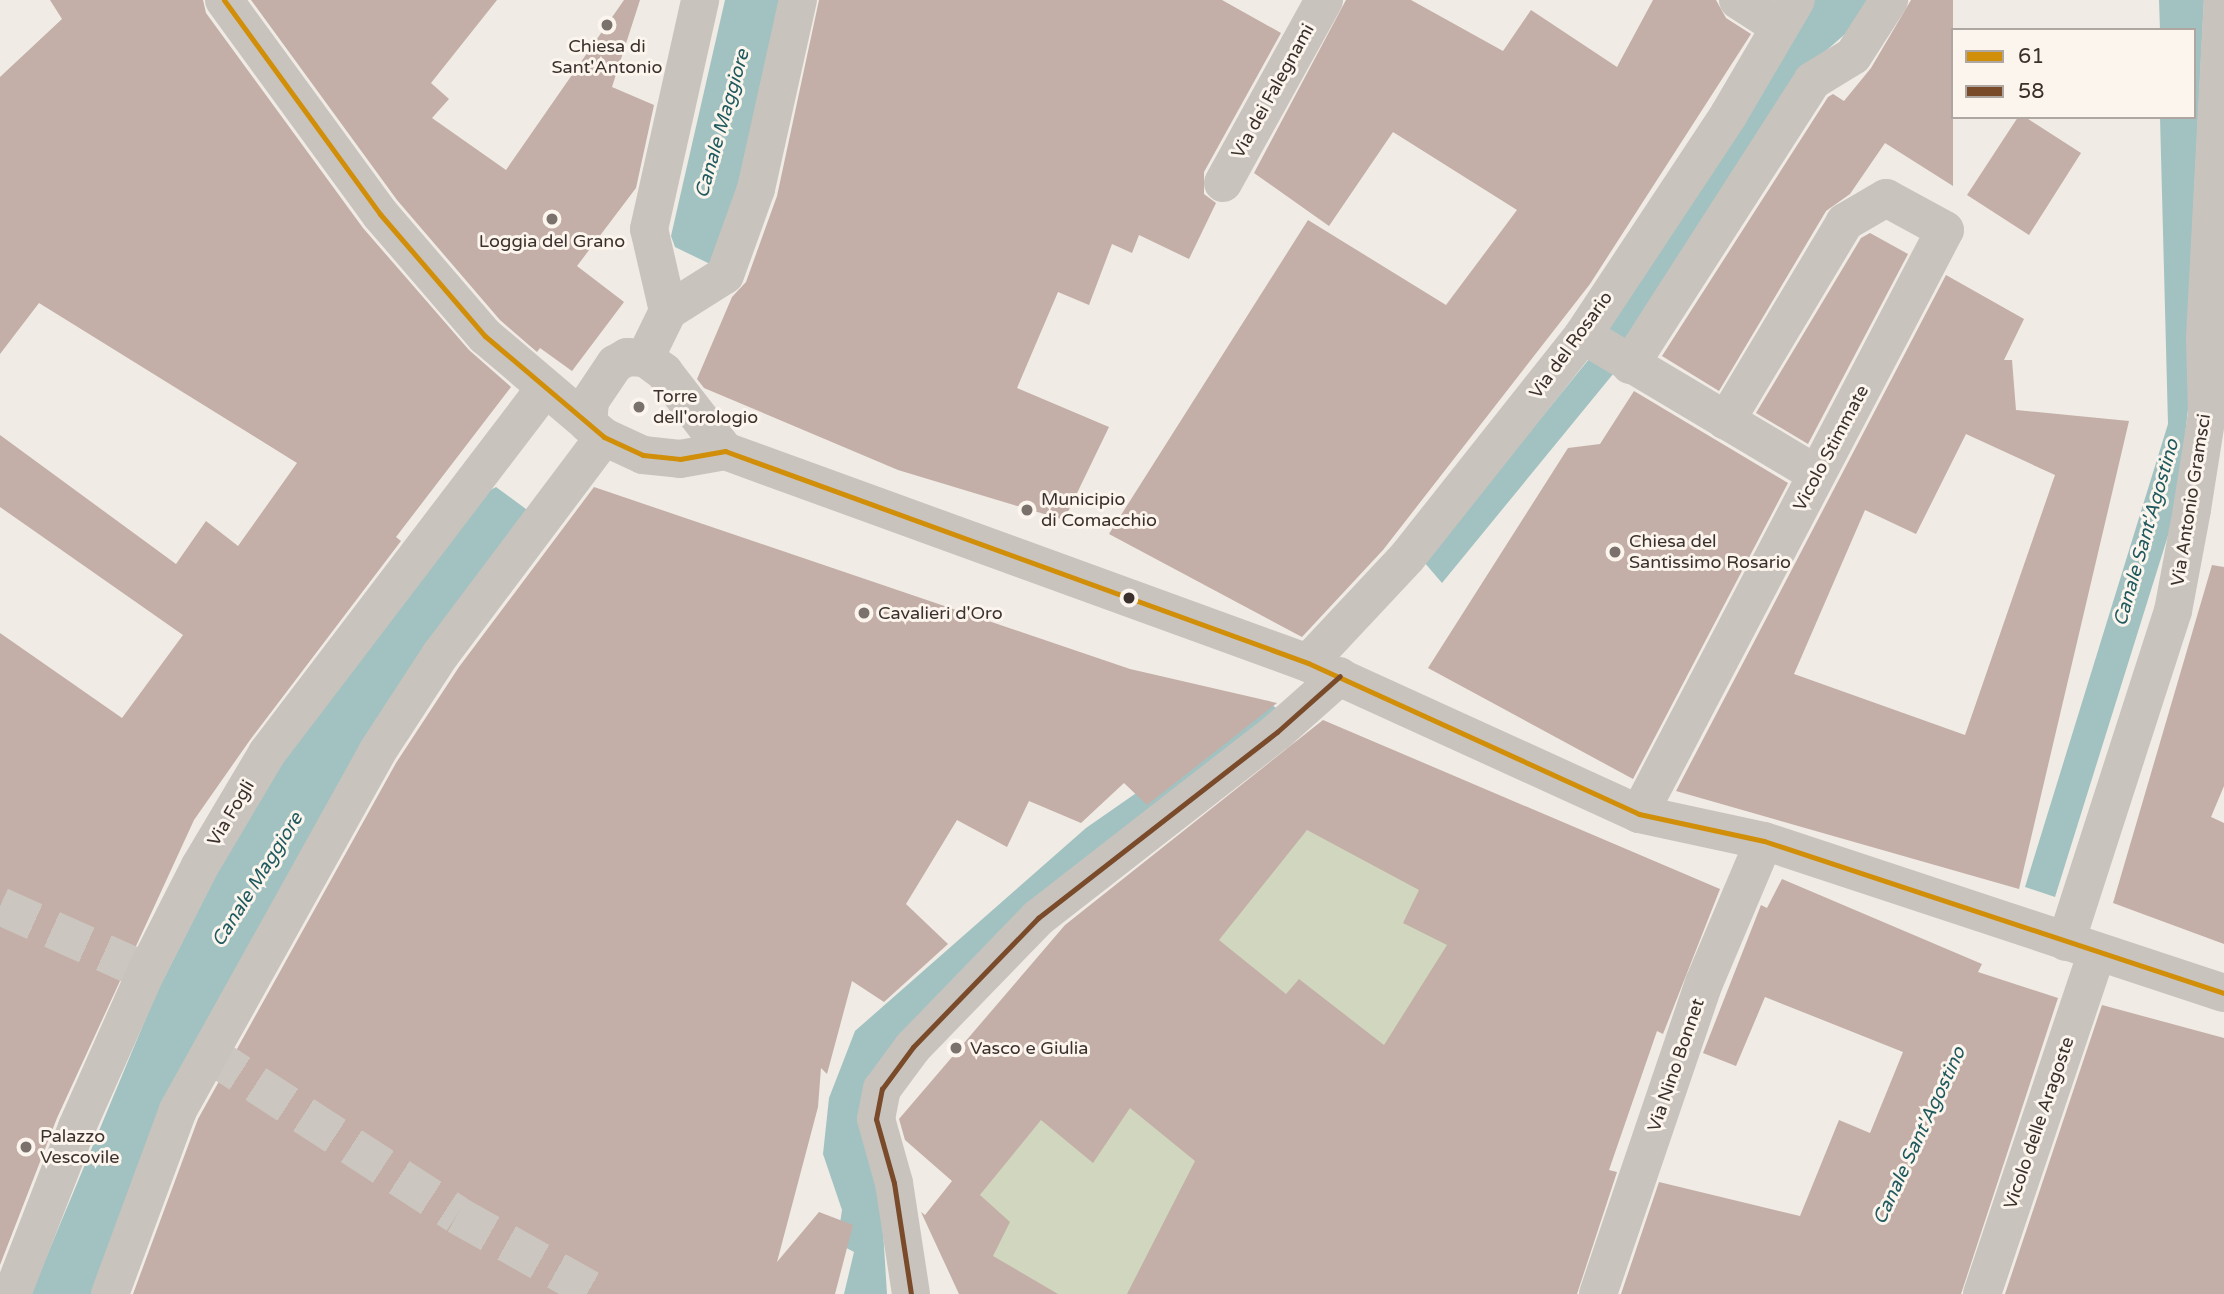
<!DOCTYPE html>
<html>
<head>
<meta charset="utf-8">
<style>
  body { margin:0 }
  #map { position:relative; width:2224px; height:1294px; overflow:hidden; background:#f0ebe5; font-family:"Varela Round",sans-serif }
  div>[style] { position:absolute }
  .green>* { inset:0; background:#d1d6bf }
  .water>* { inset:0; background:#a1c2c1 }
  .building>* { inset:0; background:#c3afa7 }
  .minor-tunnel>* { height:38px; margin-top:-19px; transform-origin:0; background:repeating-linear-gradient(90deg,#ccc6c0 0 38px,transparent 0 57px) }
  .minor>* { height:38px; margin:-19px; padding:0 19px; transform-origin:19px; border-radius:19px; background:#c9c3be }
  .bus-1>* { height:5px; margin:-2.5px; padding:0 2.5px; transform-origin:2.5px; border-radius:2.5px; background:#d18e09 }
  .bus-2>* { height:5px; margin:-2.5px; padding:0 2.5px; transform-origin:2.5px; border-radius:2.5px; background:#7a4b2a }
  .dots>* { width:19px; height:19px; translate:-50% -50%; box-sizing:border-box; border:4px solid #fbf5ee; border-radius:50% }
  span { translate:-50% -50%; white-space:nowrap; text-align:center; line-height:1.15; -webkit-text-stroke:6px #fbf5ee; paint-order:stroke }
  .poi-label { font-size:18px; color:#3b302b }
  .left { translate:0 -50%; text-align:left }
  .street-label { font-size:18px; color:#3b302b }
  .water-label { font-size:19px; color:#1f5a5e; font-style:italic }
  .legend { position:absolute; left:1951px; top:28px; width:245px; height:91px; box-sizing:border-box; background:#fbf5ee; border:2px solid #aea6a0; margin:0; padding:9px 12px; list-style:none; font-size:21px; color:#3b302b }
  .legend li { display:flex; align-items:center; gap:14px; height:35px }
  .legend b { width:35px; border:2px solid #aea6a0 }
</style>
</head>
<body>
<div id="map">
  <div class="green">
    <i style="clip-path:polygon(1307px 830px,1573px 962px,1494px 1294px,1001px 1294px,980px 1195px,1131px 1005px)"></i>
  </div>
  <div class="water">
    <i style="clip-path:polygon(725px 0,787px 0,717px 262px,708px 263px,675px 247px,671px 236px)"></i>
    <i style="clip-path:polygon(1813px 0,1872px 0,1852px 28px,1812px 63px,1618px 368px,1442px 583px,1424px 562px,1594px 353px)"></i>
    <i style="clip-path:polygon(2159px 0,2204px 0,2190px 275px,2190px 392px,2177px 507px,2055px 897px,2025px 887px,2168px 424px,2160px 117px,2194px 117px,2194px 30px,2160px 30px)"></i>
    <i style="clip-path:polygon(496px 487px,530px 512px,474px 591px,100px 1294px,31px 1294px,156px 994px,256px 796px,472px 500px)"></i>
    <i style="clip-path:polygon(1267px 702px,1286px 714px,892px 1049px,883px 1230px,887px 1294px,844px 1294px,854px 1252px,837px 1243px,842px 1210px,823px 1154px,829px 1098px,855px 1031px,1086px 828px)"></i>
  </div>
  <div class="building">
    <i style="clip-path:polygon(50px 0,203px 0,206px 13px,363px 228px,469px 350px,511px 387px,396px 537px,401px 541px,250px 740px,194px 820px,57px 1118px,0 1265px,0 633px,122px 718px,183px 635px,0 507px,0 435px,176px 564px,206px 521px,238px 546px,297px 463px,39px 303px,0 354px,0 77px,62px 19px)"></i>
    <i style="clip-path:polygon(251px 0,497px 0,431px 83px,449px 99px,432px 118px,506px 170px,624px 0,640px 0,612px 87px,654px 105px,636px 188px,577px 266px,624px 302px,572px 371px,540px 348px,537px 352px,500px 320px,397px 200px)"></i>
    <i style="clip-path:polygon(819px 0,1222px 0,1281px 33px,1204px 172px,1204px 194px,1216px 203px,1189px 259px,1139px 235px,1132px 253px,1112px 244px,1089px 305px,1058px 292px,1017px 388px,1109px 427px,1064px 520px,898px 470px,704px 388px,697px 379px,732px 297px,746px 282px,777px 196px)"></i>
    <i style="clip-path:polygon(1346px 0,1411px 0,1503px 51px,1531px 10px,1617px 67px,1653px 0,1716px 0,1726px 18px,1751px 34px,1590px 284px,1383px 550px,1302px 637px,1109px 534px,1308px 220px,1446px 305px,1517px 210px,1393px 132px,1329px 226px,1254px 173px)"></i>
    <i style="clip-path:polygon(1911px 0,1953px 0,1953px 186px,1885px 143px,1850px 194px,1826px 211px,1719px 391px,1662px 356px,1828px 97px,1833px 94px,1844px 101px,1871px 68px)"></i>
    <i style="clip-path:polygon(2018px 117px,2025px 117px,2081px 153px,2029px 235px,1967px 195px)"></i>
    <i style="clip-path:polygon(1870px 233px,1908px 254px,1808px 444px,1756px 413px,1861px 238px)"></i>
    <i style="clip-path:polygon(evenodd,1946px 275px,2024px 319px,2004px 360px,2012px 360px,2016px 410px,2129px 421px,2019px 889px,1676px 791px,1946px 275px,1966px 434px,2055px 475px,1965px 735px,1794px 674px,1865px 510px,1916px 534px,1966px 434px)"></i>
    <i style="clip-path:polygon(1634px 391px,1788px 483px,1633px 779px,1428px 668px,1568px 448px,1600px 444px)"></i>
    <i style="clip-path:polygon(594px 487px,1130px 669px,1277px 703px,1147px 805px,1124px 783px,1081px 823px,1029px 801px,1007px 847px,957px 820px,906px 904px,948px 944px,884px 1002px,852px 981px,827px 1074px,821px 1068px,818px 1107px,777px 1262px,819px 1212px,853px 1225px,835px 1294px,133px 1294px,198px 1119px,396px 763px,459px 667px)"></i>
    <i style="clip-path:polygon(2212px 565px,2224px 567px,2224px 786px,2211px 817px,2224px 823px,2224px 944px,2113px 903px)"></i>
    <i style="clip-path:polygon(evenodd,1323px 720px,1720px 889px,1663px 1034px,1657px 1031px,1609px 1170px,1617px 1172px,1577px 1294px,1127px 1294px,1195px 1161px,1130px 1108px,1093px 1163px,1041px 1120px,980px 1195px,1010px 1222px,993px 1256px,1058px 1294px,959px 1294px,921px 1212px,925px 1215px,952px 1181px,905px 1140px,899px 1119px,1065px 925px,1323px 720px,1307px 830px,1419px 890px,1403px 923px,1447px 945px,1384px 1045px,1299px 979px,1286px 994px,1219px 940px,1307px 830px)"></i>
    <i style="clip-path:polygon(1782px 879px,1982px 964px,1978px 972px,2058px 998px,1961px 1294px,1621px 1294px,1659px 1182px,1800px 1216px,1839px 1120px,1870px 1133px,1903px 1052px,1765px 997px,1736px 1066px,1703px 1053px,1761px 905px,1767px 908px)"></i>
    <i style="clip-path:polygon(2102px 1005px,2224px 1038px,2224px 1294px,2005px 1294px)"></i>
  </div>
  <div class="minor-tunnel">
    <i style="left:0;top:906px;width:149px;rotate:24.2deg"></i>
    <i style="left:208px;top:1053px;width:297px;rotate:33deg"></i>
    <i style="left:457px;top:1215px;width:162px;rotate:29.3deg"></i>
  </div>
  <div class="minor">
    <i style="left:224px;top:0;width:265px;rotate:53.9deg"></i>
    <i style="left:380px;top:214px;width:161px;rotate:49.3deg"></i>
    <i style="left:485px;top:336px;width:156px;rotate:40.3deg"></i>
    <i style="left:604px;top:437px;width:43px;rotate:24.8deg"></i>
    <i style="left:643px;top:455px;width:37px;rotate:6deg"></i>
    <i style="left:680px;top:459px;width:46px;rotate:-10.1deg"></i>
    <i style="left:725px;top:451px;width:620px;rotate:19.98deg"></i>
    <i style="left:1308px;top:663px;width:364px;rotate:24.5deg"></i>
    <i style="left:1639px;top:814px;width:128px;rotate:12.2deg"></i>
    <i style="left:1764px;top:841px;width:484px;rotate:18.3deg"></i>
    <i style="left:1738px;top:0;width:48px;rotate:33deg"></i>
    <i style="left:1223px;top:183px;width:209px;rotate:-61.1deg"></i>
    <i style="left:668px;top:311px;width:84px;rotate:-103deg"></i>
    <i style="left:649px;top:229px;width:235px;rotate:-77.4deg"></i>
    <i style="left:1583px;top:335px;width:271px;rotate:30.8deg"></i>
    <i style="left:645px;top:358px;width:52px;rotate:-63.9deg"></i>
    <i style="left:668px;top:311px;width:67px;rotate:-32.3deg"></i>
    <i style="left:725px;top:275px;width:91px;rotate:-70.2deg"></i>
    <i style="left:756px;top:189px;width:194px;rotate:-77.5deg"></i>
    <i style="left:645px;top:358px;width:24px;rotate:36deg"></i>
    <i style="left:664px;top:372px;width:100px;rotate:52.3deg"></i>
    <i style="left:1630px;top:365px;width:337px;rotate:-57.3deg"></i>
    <i style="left:1812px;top:81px;width:48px;rotate:-31.4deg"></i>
    <i style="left:1853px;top:56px;width:67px;rotate:-57.3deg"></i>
    <i style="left:588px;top:424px;width:23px;rotate:-85deg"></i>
    <i style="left:590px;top:401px;width:45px;rotate:-56deg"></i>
    <i style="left:615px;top:364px;width:14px;rotate:-30deg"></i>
    <i style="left:627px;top:357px;width:18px;rotate:3deg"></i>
    <i style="left:1308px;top:663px;width:146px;rotate:-46.9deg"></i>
    <i style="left:1408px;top:556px;width:282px;rotate:-51.6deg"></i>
    <i style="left:1583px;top:335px;width:265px;rotate:-56.5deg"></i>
    <i style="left:1729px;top:114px;width:132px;rotate:-59.6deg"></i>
    <i style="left:1639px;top:814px;width:659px;rotate:-62.35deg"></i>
    <i style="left:1945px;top:230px;width:67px;rotate:-151.5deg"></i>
    <i style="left:1886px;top:198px;width:48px;rotate:149.7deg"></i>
    <i style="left:1845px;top:222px;width:232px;rotate:120.9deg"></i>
    <i style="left:2066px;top:942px;width:348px;rotate:-72.1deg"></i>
    <i style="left:2173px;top:611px;width:104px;rotate:-79.4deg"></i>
    <i style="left:2192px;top:509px;width:96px;rotate:-81deg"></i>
    <i style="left:2207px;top:414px;width:76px;rotate:-91.5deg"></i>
    <i style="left:2205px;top:338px;width:338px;rotate:-87deg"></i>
    <i style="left:12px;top:1294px;width:179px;rotate:-68.7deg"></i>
    <i style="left:77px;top:1127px;width:170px;rotate:-66deg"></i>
    <i style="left:146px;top:972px;width:119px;rotate:-63deg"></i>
    <i style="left:200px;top:866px;width:131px;rotate:-59.3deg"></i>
    <i style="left:267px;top:753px;width:459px;rotate:-52.7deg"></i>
    <i style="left:110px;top:1294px;width:196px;rotate:-69.7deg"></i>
    <i style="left:178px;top:1110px;width:410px;rotate:-60.9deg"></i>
    <i style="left:377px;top:752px;width:117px;rotate:-56.9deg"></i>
    <i style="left:441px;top:654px;width:271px;rotate:-53.1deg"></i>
    <i style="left:911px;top:1294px;width:112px;rotate:-98.7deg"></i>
    <i style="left:894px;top:1183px;width:66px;rotate:-105.7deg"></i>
    <i style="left:876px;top:1119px;width:31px;rotate:-79deg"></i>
    <i style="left:882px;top:1089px;width:52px;rotate:-53.6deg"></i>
    <i style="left:913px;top:1047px;width:180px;rotate:-45.9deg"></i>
    <i style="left:1038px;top:918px;width:303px;rotate:-37.9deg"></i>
    <i style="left:1277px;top:732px;width:84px;rotate:-41.6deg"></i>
    <i style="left:1598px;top:1294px;width:329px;rotate:-71.2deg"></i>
    <i style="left:1704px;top:983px;width:154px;rotate:-67.1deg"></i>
    <i style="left:1982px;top:1294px;width:361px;rotate:-71.4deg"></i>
  </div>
  <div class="bus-1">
    <i style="left:224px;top:0;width:265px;rotate:53.9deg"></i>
    <i style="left:380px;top:214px;width:161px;rotate:49.3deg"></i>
    <i style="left:485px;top:336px;width:156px;rotate:40.3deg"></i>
    <i style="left:604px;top:437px;width:43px;rotate:24.8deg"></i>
    <i style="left:643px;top:455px;width:37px;rotate:6deg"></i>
    <i style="left:680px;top:459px;width:46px;rotate:-10.1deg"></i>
    <i style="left:725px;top:451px;width:620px;rotate:19.98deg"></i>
    <i style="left:1308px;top:663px;width:364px;rotate:24.5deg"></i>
    <i style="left:1639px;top:814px;width:128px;rotate:12.2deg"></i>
    <i style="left:1764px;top:841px;width:484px;rotate:18.3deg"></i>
  </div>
  <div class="bus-2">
    <i style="left:911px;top:1294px;width:112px;rotate:-98.7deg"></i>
    <i style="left:894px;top:1183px;width:66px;rotate:-105.7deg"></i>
    <i style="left:876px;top:1119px;width:31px;rotate:-79deg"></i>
    <i style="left:882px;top:1089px;width:52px;rotate:-53.6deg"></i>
    <i style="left:913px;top:1047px;width:180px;rotate:-45.9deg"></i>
    <i style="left:1038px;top:918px;width:303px;rotate:-37.9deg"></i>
    <i style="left:1277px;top:732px;width:84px;rotate:-41.6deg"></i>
  </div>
  <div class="dots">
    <i style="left:607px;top:25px;background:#7a716c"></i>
    <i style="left:552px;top:219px;background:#7a716c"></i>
    <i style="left:639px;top:407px;background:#7a716c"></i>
    <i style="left:1027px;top:510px;background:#7a716c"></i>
    <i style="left:1615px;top:552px;background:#7a716c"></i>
    <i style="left:1129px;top:598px;background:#3b302b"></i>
    <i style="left:864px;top:613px;background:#7a716c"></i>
    <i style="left:956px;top:1048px;background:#7a716c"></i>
    <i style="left:26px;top:1147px;background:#7a716c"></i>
  </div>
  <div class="poi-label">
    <span style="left:607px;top:57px">Chiesa di<br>Sant'Antonio</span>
    <span style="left:552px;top:241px">Loggia del Grano</span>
    <span class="left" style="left:653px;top:407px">Torre<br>dell'orologio</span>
    <span class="left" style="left:1041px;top:510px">Municipio<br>di Comacchio</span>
    <span class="left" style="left:1629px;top:552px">Chiesa del<br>Santissimo Rosario</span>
    <span class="left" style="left:878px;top:613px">Cavalieri d'Oro</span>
    <span class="left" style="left:970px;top:1048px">Vasco e Giulia</span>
    <span class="left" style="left:40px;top:1147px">Palazzo<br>Vescovile</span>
  </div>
  <div class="street-label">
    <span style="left:1273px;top:91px;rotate:-61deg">Via dei Falegnami</span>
    <span style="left:1571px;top:345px;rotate:-54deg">Via del Rosario</span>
    <span style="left:1831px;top:448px;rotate:-62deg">Vicolo Stimmate</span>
    <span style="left:2191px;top:500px;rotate:-81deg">Via Antonio Gramsci</span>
    <span style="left:231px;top:813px;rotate:-59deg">Via Fogli</span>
    <span style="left:1676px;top:1065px;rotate:-71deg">Via Nino Bonnet</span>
    <span style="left:2039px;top:1123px;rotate:-71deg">Vicolo delle Aragoste</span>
  </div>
  <div class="water-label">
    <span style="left:723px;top:124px;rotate:-74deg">Canale Maggiore</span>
    <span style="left:2147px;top:533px;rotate:-74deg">Canale Sant'Agostino</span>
    <span style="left:258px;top:880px;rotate:-58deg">Canale Maggiore</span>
    <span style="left:1920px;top:1136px;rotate:-65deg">Canale Sant'Agostino</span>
  </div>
  <ul class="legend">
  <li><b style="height:9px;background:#d18e09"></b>61</li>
  <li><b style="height:9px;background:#7a4b2a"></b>58</li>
  </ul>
</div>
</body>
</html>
